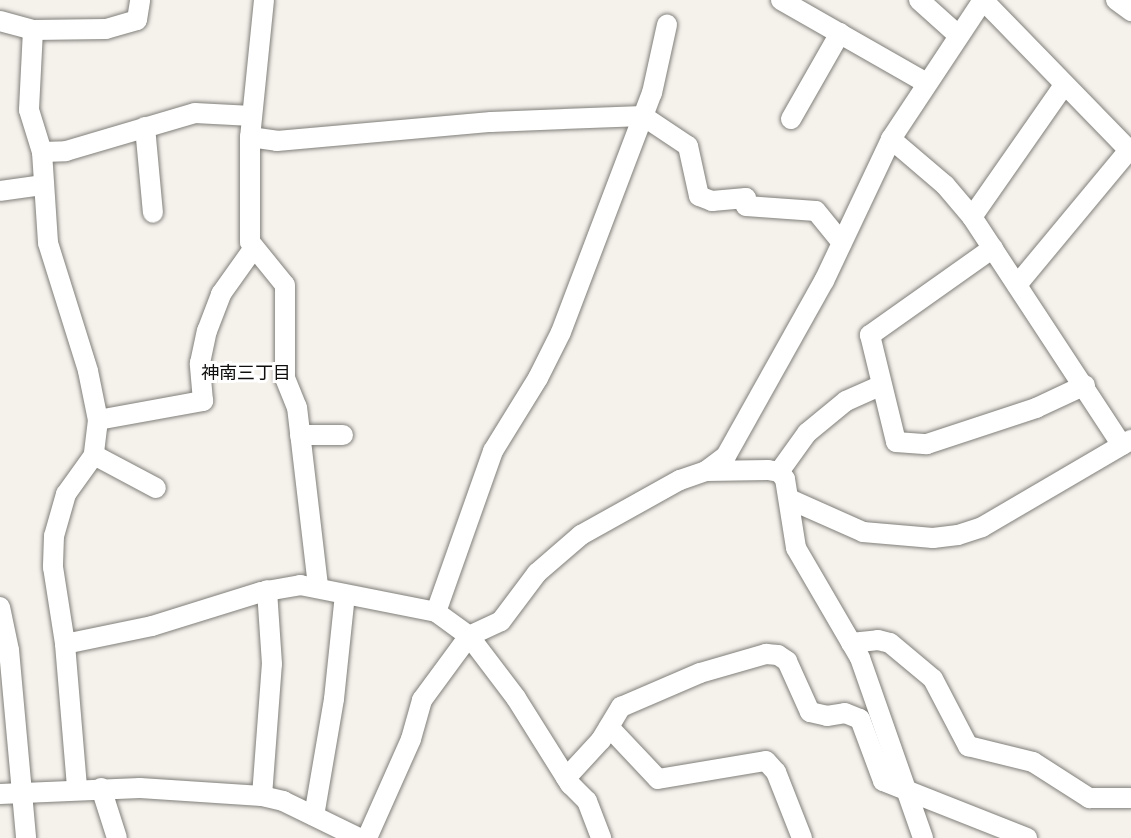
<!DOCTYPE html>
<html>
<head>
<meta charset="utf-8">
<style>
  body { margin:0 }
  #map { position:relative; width:1131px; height:838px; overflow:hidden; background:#f5f2ec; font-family:Lato,"Noto Sans JP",sans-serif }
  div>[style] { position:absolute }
  .roads { filter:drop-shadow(0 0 2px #817f7a) drop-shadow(0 0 2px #817f7a) }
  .minor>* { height:20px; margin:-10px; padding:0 10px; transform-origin:10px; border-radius:10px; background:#fff }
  span { translate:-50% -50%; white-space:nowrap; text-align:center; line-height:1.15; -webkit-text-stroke:6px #fff; paint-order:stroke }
  .neighbourhood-label { font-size:18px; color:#100f0d }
</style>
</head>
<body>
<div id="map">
  <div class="roads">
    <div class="minor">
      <i style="left:264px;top:0;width:138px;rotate:95.8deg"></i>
      <i style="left:250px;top:137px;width:105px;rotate:90deg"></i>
      <i style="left:250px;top:242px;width:55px;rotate:50.9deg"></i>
      <i style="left:285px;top:285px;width:93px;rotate:90deg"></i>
      <i style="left:285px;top:378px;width:31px;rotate:68deg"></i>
      <i style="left:297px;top:407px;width:181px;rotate:83.3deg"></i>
      <i style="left:781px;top:0;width:166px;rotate:29.7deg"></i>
      <i style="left:919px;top:0;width:52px;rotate:41.9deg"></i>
      <i style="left:983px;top:0;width:212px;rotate:45.8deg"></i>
      <i style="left:1116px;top:0;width:19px;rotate:36deg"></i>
      <i style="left:0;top:21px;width:34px;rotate:15deg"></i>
      <i style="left:33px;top:30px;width:73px;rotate:-0.8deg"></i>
      <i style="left:106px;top:29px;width:32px;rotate:-16deg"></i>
      <i style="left:137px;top:20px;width:20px;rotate:-81deg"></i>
      <i style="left:33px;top:30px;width:80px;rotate:92.9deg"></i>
      <i style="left:29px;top:110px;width:44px;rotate:72.8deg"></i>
      <i style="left:42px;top:152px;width:91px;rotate:86.2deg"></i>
      <i style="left:48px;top:243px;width:134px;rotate:72.6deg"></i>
      <i style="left:88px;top:371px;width:50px;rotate:78.5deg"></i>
      <i style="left:98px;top:420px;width:35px;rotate:97deg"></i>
      <i style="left:94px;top:455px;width:48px;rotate:125.7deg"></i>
      <i style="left:66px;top:494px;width:44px;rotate:105.9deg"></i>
      <i style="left:54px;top:536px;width:31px;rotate:92deg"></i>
      <i style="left:53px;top:567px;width:78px;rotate:81.1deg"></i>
      <i style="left:65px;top:644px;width:144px;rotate:85.2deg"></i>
      <i style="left:791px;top:119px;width:99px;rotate:-60.3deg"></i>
      <i style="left:145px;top:127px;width:86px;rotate:84.7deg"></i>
      <i style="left:250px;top:137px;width:27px;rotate:8deg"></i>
      <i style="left:277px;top:141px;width:215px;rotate:-5.1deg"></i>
      <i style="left:491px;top:122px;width:152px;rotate:-2.3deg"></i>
      <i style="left:643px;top:116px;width:54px;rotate:33.7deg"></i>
      <i style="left:688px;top:146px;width:51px;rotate:77.6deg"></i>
      <i style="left:699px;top:196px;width:14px;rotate:21deg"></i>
      <i style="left:712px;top:201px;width:34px;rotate:-5deg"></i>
      <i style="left:746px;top:198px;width:8px;rotate:90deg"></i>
      <i style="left:746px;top:206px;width:70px;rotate:4.1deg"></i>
      <i style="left:816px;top:211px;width:41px;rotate:50.9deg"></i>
      <i style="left:891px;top:139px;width:71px;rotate:40.4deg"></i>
      <i style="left:945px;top:185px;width:42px;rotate:49.8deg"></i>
      <i style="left:972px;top:217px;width:273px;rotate:56.7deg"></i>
      <i style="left:42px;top:152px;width:24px;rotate:-2deg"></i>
      <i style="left:66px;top:151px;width:134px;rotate:-16.4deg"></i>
      <i style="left:195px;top:113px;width:57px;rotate:3deg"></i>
      <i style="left:0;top:191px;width:43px;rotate:-7.9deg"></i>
      <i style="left:972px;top:217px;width:161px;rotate:-55.1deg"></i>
      <i style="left:993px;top:248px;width:151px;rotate:144.7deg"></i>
      <i style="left:870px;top:335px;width:110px;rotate:76.3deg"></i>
      <i style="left:896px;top:442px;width:31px;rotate:4deg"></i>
      <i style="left:927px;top:444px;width:115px;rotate:-18.3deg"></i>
      <i style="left:1036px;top:408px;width:54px;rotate:-25.1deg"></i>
      <i style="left:1017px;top:285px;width:175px;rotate:-50.3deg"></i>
      <i style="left:98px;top:420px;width:107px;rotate:-10.3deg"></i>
      <i style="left:203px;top:401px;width:38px;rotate:-95deg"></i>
      <i style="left:200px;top:363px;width:33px;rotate:-78deg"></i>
      <i style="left:207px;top:331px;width:40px;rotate:-69deg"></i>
      <i style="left:221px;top:294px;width:55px;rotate:-54.6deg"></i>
      <i style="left:300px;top:435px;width:43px"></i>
      <i style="left:94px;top:455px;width:70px;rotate:28deg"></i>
      <i style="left:706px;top:471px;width:62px;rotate:-0.9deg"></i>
      <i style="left:768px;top:470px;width:11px;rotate:10deg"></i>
      <i style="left:779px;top:472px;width:9px;rotate:49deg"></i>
      <i style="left:785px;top:479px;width:70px;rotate:80.9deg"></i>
      <i style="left:796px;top:548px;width:127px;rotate:59.8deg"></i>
      <i style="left:860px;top:658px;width:191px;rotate:70.7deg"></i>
      <i style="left:779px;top:472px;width:48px;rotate:-54.3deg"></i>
      <i style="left:807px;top:433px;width:50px;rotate:-39.4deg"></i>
      <i style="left:846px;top:401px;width:39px;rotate:-24deg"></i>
      <i style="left:789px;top:499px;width:81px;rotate:24deg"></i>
      <i style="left:863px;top:532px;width:70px;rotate:4.9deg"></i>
      <i style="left:933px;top:538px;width:25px;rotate:-7deg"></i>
      <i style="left:958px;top:535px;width:25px;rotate:-18deg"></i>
      <i style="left:982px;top:527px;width:173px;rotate:-30.3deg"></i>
      <i style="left:0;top:607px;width:44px;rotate:78.2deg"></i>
      <i style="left:9px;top:650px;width:189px;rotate:84.8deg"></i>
      <i style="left:436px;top:612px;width:171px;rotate:-70.5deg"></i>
      <i style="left:493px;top:451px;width:86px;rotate:-58.3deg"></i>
      <i style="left:538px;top:378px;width:51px;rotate:-63.4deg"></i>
      <i style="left:561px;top:332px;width:256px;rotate:-69.2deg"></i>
      <i style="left:652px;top:93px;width:70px;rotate:-77.6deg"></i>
      <i style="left:851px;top:643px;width:27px;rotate:-6deg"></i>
      <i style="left:878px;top:640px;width:12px;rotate:14deg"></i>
      <i style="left:890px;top:643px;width:56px;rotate:39.9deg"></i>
      <i style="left:933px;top:679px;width:76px;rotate:62.4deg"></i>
      <i style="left:968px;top:746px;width:67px;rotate:13.8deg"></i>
      <i style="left:1033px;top:762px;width:67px;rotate:32.7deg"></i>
      <i style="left:1089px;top:798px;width:42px"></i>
      <i style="left:65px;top:644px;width:89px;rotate:-11.7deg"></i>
      <i style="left:152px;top:626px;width:114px;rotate:-17.3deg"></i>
      <i style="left:261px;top:592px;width:40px;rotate:-10deg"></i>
      <i style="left:300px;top:585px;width:139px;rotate:11.2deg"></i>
      <i style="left:436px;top:612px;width:41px;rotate:36deg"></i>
      <i style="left:469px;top:636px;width:78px;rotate:52.8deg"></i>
      <i style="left:516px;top:698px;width:102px;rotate:57.9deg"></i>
      <i style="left:570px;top:784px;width:24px;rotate:45deg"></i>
      <i style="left:587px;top:801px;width:40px;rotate:69deg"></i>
      <i style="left:609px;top:727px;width:71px;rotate:46.7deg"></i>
      <i style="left:658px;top:779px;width:109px;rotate:-9.5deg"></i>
      <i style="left:766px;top:761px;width:15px;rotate:48deg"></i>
      <i style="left:776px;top:772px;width:71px;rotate:68.5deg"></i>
      <i style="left:566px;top:778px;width:52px;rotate:-47.4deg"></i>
      <i style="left:601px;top:740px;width:39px;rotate:-59deg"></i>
      <i style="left:621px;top:707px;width:86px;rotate:-23.3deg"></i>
      <i style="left:700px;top:673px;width:69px;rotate:-16.1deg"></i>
      <i style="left:766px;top:654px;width:12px;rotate:5deg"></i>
      <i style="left:778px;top:655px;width:11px;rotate:34deg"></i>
      <i style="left:787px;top:661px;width:56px;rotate:65.7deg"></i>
      <i style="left:810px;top:712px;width:17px;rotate:13deg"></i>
      <i style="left:827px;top:716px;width:18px;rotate:-9deg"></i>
      <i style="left:845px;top:713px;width:16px;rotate:22deg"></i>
      <i style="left:860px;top:719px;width:66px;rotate:69.6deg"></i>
      <i style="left:883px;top:781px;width:155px;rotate:21.6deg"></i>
      <i style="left:101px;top:788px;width:52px;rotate:72.3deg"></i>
      <i style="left:0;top:794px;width:140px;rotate:-2.5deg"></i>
      <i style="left:140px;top:788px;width:122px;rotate:3.8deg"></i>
      <i style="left:262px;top:796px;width:22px;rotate:13deg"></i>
      <i style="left:283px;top:801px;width:85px;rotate:26deg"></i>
      <i style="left:262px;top:796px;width:132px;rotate:-85.7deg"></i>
      <i style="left:272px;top:664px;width:74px;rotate:-93.9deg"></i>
      <i style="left:314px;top:816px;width:119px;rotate:-80.3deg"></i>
      <i style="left:334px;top:699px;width:105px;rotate:-84deg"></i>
      <i style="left:367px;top:838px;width:108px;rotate:-66deg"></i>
      <i style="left:411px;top:739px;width:41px;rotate:-74.2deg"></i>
      <i style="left:422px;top:700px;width:79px;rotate:-53.7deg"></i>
      <i style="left:469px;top:636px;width:35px;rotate:-25deg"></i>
      <i style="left:501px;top:621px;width:60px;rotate:-53.1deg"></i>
      <i style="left:537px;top:573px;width:58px;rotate:-40.8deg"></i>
      <i style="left:581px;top:535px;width:113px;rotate:-29.1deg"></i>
      <i style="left:680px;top:480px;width:28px;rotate:-19deg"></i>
      <i style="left:706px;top:471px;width:25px;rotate:-37deg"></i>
      <i style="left:726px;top:456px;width:201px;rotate:-60.8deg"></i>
      <i style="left:824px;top:281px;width:157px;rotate:-64.7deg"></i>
      <i style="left:891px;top:139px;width:167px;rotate:-56.5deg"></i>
    </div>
  </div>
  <div class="neighbourhood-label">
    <span style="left:246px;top:372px">神南三丁目</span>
  </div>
</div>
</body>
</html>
